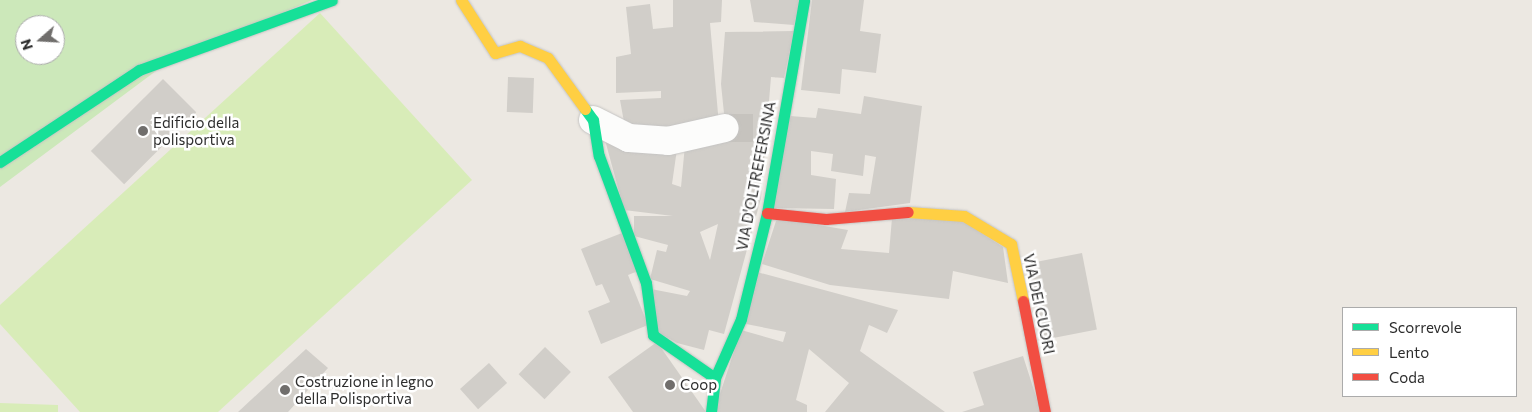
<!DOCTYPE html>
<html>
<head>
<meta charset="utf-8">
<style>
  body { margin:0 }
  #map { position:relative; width:1532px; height:412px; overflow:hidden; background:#ece8e2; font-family:Commissioner,sans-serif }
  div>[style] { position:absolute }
  .green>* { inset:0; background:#cce8ba }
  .pitch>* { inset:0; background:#d8ecb8 }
  .building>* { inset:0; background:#d1cec9; transform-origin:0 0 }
  .street-tunnel>* { height:28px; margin-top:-14px; transform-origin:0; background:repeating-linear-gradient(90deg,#c6c3be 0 28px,transparent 0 42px) }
  .roads { filter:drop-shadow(0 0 1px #c5c4c3) drop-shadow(0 0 1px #c5c4c3) }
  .street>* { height:28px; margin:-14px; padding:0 14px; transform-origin:14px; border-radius:14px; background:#fcfcfb }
  .fast>* { height:11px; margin:-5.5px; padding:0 5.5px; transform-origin:5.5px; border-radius:5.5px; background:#16e098 }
  .slow>* { height:11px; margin:-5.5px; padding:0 5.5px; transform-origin:5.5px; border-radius:5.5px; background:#ffcf43 }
  .jam>* { height:11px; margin:-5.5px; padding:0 5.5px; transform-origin:5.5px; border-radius:5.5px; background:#f24e42 }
  .dots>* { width:14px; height:14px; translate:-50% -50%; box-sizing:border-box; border:2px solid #fff; border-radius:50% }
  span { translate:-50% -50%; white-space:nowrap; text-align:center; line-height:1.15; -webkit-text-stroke:5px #fff; paint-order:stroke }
  .poi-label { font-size:15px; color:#2d2d2d }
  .left { translate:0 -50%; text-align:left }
  .street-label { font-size:15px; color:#2d2d2d }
  .legend { position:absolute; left:1342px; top:307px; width:175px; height:90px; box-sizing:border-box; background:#fff; border:1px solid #ababab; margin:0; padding:6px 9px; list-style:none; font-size:15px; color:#2d2d2d }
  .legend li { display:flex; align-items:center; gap:10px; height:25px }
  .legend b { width:25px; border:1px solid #ababab }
  .north { position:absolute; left:15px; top:15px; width:50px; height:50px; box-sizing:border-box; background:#fff; border:1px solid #ababab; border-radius:50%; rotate:251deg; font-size:14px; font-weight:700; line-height:20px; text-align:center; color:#2d2d2d }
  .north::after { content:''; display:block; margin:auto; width:18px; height:22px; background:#706e6c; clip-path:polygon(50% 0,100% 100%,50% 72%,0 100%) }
</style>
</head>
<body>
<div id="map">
  <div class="green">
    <i style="clip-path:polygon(evenodd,0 0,312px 0,164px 65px,0 187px,0 0,25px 25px,55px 25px,55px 55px,25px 55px,25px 25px)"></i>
  </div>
  <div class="pitch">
    <i style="clip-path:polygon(320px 13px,472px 180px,218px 412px,80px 412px,0 324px,0 305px)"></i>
    <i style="clip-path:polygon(0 403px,58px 405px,58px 412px,0 412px)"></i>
  </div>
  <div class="building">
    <i style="clip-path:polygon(673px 0,722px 0,721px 22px,710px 23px,719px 125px,626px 133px,620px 100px,661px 98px,661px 91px,616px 93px,616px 57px,631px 54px,626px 7px,650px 4px,653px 29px,673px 27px)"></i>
    <i style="clip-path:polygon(750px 0,800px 0,794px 25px,754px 22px)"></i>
    <i style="clip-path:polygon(812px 0,864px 0,860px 31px,881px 34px,876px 73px,842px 69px,840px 94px,801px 90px)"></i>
    <i style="clip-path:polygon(evenodd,794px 31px,784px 78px,771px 77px,761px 198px,724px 334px,709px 330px,704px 350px,677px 343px,657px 332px,651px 289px,687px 296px,690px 291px,650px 279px,657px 250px,666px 252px,668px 245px,634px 236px,634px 216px,673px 216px,624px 210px,605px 140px,677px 149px,672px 184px,681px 187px,685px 145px,725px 123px,721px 84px,725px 32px,794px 31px,718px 224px,710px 260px,700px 232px,718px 224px)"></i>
    <i style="left:508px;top:77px;width:26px;height:35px;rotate:2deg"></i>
    <i style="left:163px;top:79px;width:47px;height:102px;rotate:45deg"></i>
    <i style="clip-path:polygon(864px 96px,922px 106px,910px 203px,845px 212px,849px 193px,870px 194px,876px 157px,865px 155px,863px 176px,831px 171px,833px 154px,811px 151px,811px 175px,836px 179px,834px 209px,774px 208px,790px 116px,816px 118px,818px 108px,861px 114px)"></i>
    <i style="clip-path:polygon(777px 218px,848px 230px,841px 249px,889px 253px,892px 218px,961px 220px,1003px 247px,1008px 283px,953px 271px,949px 299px,830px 285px,762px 264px)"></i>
    <i style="clip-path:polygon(622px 233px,638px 271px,628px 275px,648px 325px,601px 344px,588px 311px,610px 302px,602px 284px,596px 286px,581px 249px)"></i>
    <i style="left:1082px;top:253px;width:78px;height:55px;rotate:79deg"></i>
    <i style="clip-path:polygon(757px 272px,898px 310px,887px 333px,869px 325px,860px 351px,945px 412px,825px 412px,849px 383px,809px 349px,796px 400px,807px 405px,807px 412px,714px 412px,741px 330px,783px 342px,786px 332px,746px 324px)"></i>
    <i style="clip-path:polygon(657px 342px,706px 412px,633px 412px,608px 377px)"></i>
    <i style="left:545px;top:347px;width:36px;height:38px;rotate:44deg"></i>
    <i style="clip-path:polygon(306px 349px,328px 368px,288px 412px,238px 412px)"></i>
    <i style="clip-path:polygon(1023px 356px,1041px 412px,962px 412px,984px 405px,973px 372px)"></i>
    <i style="left:489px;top:363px;width:27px;height:39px;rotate:48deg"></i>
  </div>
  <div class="street-tunnel">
    <i style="left:725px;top:128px;width:41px"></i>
  </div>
  <div class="roads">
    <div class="street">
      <i style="left:593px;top:120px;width:40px;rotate:26.6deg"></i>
      <i style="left:629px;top:138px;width:39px;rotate:4deg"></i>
      <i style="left:668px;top:141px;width:58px;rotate:-12.8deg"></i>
    </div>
    <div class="fast">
      <i style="left:585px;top:109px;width:14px;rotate:54deg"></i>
      <i style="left:593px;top:120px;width:36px;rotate:81deg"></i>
      <i style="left:599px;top:156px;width:135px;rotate:69.7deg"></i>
      <i style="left:646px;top:283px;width:52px;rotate:82.3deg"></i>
      <i style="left:653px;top:335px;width:75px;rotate:34.7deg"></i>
      <i style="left:0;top:162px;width:167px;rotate:-33.5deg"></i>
      <i style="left:139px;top:70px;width:205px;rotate:-19.9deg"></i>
      <i style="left:711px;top:412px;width:34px;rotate:-83deg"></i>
      <i style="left:715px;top:378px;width:64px;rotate:-66.2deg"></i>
      <i style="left:741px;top:319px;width:109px;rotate:-76.2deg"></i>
      <i style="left:767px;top:213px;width:216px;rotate:-80.1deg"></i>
    </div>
    <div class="slow">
      <i style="left:461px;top:0;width:63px;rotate:57.3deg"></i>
      <i style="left:495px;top:53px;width:26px;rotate:-16deg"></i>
      <i style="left:520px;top:46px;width:30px;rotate:23deg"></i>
      <i style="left:548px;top:58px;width:63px;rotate:54deg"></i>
      <i style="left:908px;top:212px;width:56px;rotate:4.1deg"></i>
      <i style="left:964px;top:216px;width:55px;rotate:30.8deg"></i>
      <i style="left:1011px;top:244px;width:58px;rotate:78.1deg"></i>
    </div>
    <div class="jam">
      <i style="left:767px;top:213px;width:59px;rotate:5.8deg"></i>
      <i style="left:826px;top:219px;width:82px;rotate:-4.9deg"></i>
      <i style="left:1023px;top:301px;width:113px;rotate:78.8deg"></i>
    </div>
  </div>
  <div class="dots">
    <i style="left:143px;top:131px;background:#706e6c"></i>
    <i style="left:670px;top:385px;background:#706e6c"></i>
    <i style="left:285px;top:390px;background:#706e6c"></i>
  </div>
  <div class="poi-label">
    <span class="left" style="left:153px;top:131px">Edificio della<br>polisportiva</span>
    <span class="left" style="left:295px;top:390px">Costruzione in legno<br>della Polisportiva</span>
    <span class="left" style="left:680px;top:385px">Coop</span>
  </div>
  <div class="street-label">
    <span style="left:756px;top:176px;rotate:-79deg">VIA D'OLTREFERSINA</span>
    <span style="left:1039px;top:304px;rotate:78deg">VIA DEI CUORI</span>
  </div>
  <ul class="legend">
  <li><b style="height:6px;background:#16e098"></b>Scorrevole</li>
  <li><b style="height:6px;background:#ffcf43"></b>Lento</li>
  <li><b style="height:6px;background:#f24e42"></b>Coda</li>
  </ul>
  <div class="north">N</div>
</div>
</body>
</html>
